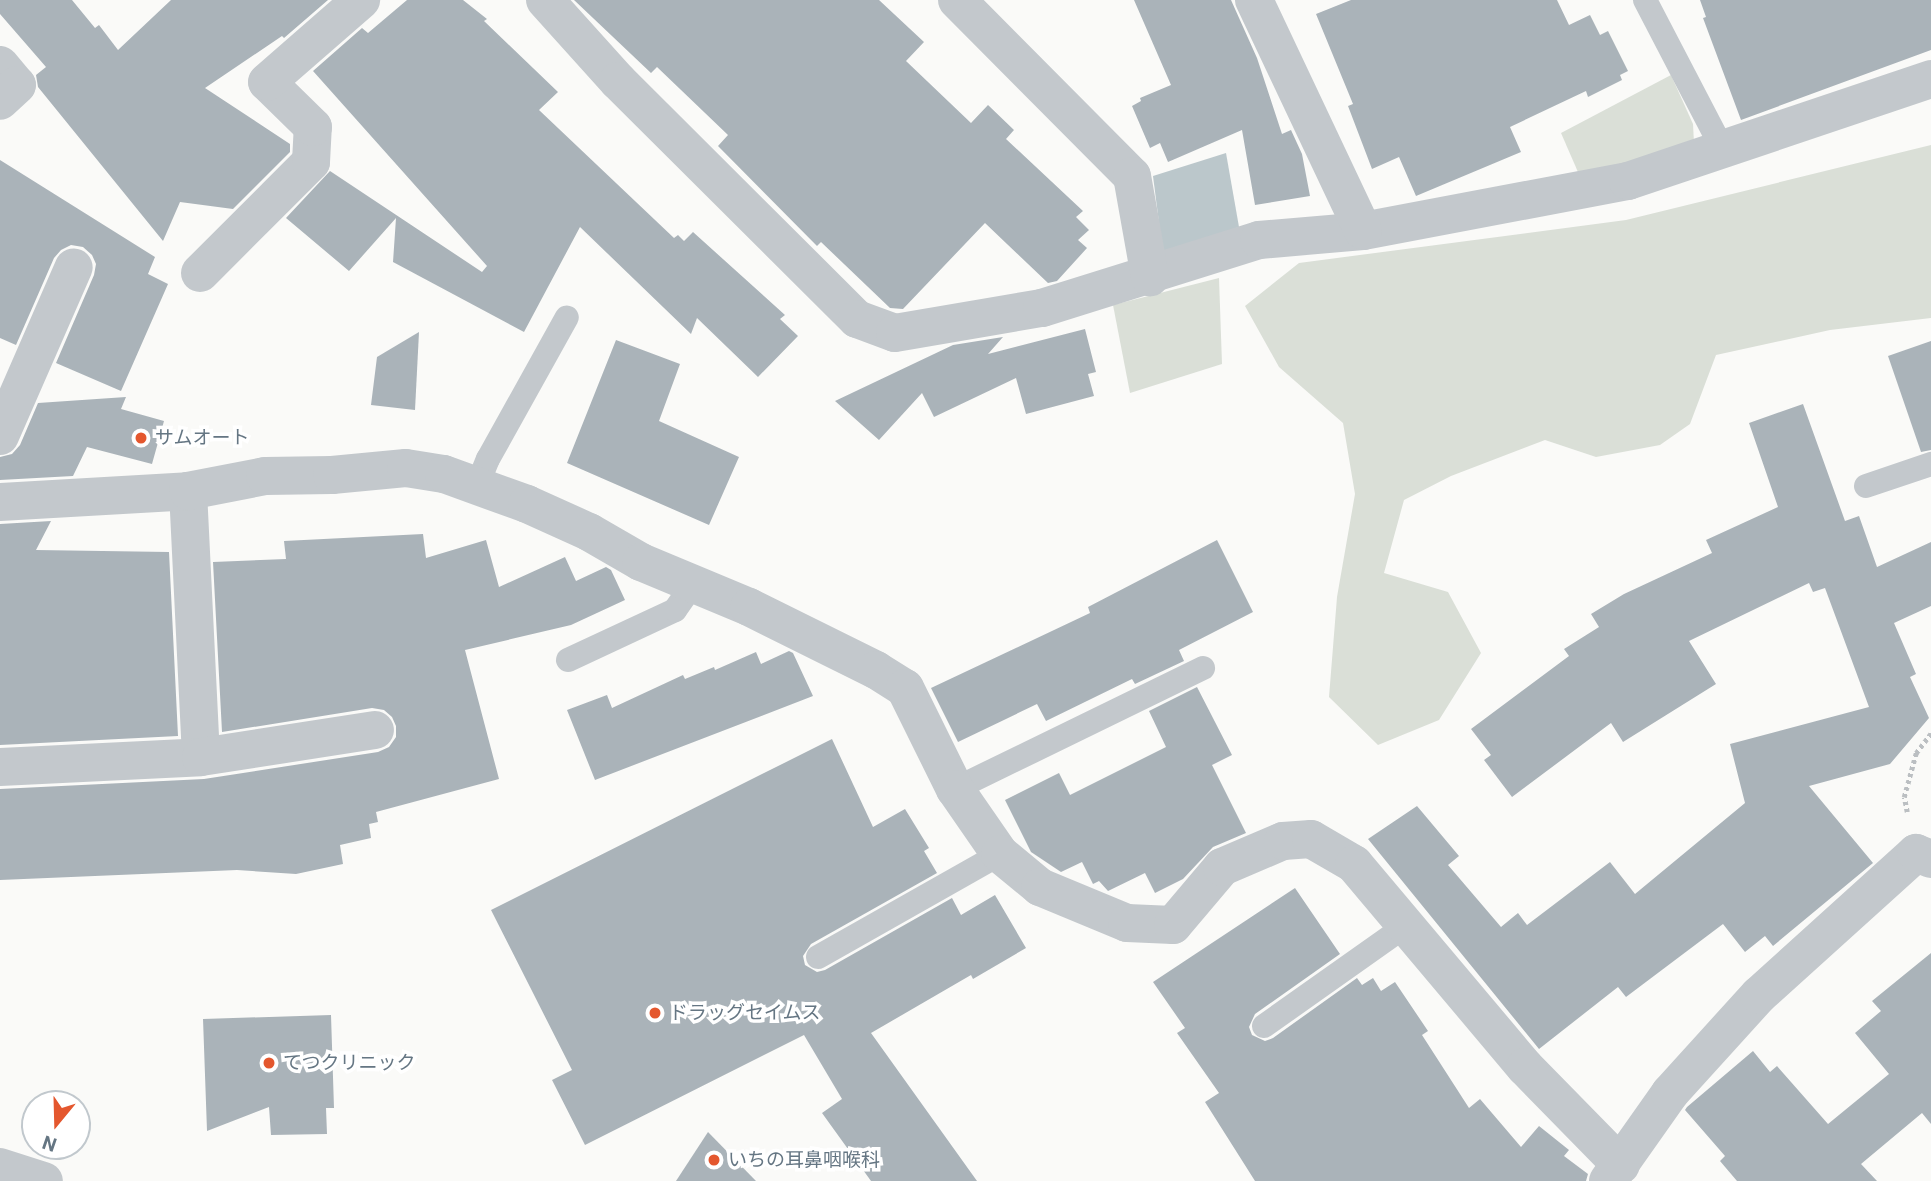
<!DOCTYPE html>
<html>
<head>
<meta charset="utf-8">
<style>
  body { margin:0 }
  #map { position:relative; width:1931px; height:1181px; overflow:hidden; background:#fafaf8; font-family:Roboto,"Noto Sans JP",sans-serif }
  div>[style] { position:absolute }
  .green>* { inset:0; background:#dadfd7 }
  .water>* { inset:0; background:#bbc7cb }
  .building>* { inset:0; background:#aab3b9 }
  .path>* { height:4.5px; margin-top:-2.25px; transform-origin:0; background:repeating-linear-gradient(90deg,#bbbfc2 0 3.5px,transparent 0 7px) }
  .service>* { height:24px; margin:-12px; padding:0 12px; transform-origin:12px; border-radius:12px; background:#c3c8cc }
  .minor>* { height:38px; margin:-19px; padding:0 19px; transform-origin:19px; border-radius:19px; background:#c3c8cc }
  .tertiary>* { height:38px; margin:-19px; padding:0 19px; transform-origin:19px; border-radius:19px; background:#c3c8cc }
  .dots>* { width:19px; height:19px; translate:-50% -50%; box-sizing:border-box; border:4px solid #fff; border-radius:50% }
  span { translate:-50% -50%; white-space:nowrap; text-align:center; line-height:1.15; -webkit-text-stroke:7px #fff; paint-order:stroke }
  .poi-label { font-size:19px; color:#657683 }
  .left { translate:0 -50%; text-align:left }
  .north { position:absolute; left:21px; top:1090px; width:70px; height:70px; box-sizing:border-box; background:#fff; border:2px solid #c1c8cd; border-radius:50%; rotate:199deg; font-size:19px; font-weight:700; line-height:28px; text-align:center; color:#657683 }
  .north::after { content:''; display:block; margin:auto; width:24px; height:32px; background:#e4572e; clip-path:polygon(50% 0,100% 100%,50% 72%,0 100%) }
</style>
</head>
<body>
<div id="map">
  <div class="green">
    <i style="clip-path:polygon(1671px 75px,1693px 124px,1694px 143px,1581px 179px,1561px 133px)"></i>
    <i style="clip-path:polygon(1931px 145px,1931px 318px,1830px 330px,1716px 355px,1690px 424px,1660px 445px,1596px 457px,1545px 440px,1451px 476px,1404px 500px,1384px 573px,1448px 592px,1481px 653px,1439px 720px,1378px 745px,1329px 697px,1337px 597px,1355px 494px,1343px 423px,1279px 367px,1245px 306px,1299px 263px,1626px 220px)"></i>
    <i style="clip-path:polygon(1219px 278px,1222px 364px,1130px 393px,1113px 305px)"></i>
  </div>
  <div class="water">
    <i style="clip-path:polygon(1226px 153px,1239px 227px,1163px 254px,1153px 176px)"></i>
  </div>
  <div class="building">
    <i style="clip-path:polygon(0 0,72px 0,95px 28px,99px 25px,118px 50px,171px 0,328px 0,284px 38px,282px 36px,205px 88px,290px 144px,290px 152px,233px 209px,180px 202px,163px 241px,38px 87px,36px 75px,46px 67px,0 14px)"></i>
    <i style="clip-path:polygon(407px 0,463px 0,487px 19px,484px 21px,558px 92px,539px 110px,674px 238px,678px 235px,684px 241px,693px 232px,785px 315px,780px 319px,798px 336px,758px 377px,697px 318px,691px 334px,580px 227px,524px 332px,393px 262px,396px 218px,349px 271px,286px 218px,330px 171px,482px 272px,487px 266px,313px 71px,362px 28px,368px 33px)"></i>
    <i style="clip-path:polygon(574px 0,879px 0,924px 42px,906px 61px,971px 123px,988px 105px,1014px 130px,1006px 139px,1083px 211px,1076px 217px,1089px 230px,1078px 240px,1087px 248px,1057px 281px,1048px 283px,985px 223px,903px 309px,890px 308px,821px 242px,817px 246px,718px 146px,728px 135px,657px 67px,651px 73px)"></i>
    <i style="clip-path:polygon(1134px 0,1231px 0,1257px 58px,1282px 134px,1291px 130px,1302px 154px,1310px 196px,1255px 205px,1242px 130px,1168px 162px,1160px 143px,1150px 148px,1132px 106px,1141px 101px,1140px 98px,1171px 85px)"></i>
    <i style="clip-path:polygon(1351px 0,1557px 0,1569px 25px,1590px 15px,1600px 35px,1608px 31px,1628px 71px,1620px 75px,1622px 80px,1588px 97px,1586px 91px,1510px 127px,1521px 152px,1416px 196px,1399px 157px,1372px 169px,1348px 106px,1353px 104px,1316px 14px)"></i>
    <i style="clip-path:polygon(1700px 0,1931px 0,1931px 50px,1741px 120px,1703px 18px,1706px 17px)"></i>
    <i style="clip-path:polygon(0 160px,155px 257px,148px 274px,168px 284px,121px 391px,56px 363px,94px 275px,96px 264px,92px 255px,83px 247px,71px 245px,61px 250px,54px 258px,16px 345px,0 338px)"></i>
    <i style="clip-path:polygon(1085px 329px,1096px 372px,1088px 374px,1094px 396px,1026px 414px,1016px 378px,934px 417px,922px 393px,879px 440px,835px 401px,953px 345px,1003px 337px,988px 354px)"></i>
    <i style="clip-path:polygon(419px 332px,415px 410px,371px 405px,377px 357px)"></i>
    <i style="clip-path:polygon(616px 340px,680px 364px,659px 421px,739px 457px,709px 525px,567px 463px)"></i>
    <i style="clip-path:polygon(1931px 341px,1931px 450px,1921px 452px,1888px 356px)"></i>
    <i style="clip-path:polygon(126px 397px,121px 409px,164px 421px,152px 464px,87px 447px,73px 476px,0 480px,0 457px,12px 454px,20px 445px,38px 403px)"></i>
    <i style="clip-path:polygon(1803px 404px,1845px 521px,1859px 516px,1877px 567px,1931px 542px,1931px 606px,1894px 623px,1916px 674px,1910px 677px,1929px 718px,1890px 764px,1809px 786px,1873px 863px,1773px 946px,1765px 936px,1745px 952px,1723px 924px,1626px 997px,1618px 987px,1539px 1049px,1368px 839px,1417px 806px,1459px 856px,1448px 865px,1501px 927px,1518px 913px,1527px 925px,1610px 862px,1635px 894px,1745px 803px,1730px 744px,1869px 707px,1825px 588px,1813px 592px,1809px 583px,1689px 641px,1716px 684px,1623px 742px,1611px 723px,1512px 797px,1484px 760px,1491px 755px,1471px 729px,1569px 656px,1564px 649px,1599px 627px,1591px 614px,1624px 594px,1712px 553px,1706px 540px,1778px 507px,1749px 423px)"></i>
    <i style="clip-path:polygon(51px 521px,36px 550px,169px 552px,178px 736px,0 745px,0 524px)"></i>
    <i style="clip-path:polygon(423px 534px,426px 558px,486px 540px,499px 587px,565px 557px,576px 581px,606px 567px,611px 570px,625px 600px,571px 625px,465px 650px,499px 779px,376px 812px,378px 822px,369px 824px,371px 838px,340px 845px,343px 864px,296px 874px,237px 870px,0 880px,0 789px,204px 779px,378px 752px,389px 747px,396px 737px,396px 726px,392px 717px,384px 710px,372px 708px,222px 732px,213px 562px,286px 559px,284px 541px)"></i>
    <i style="clip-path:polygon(1217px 540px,1253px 612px,1179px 650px,1184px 661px,1135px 684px,1132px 679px,1046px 721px,1037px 704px,958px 742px,931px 688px,1090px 613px,1088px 607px)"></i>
    <i style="clip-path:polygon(789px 651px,793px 653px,813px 696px,595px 780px,567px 710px,607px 695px,612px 708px,683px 675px,685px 679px,714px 667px,715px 670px,756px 652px,761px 664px)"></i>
    <i style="clip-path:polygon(1197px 687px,1232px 755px,1212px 765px,1246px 833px,1213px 847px,1183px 879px,1155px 893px,1145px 873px,1108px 891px,1099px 881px,1093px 884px,1082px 862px,1061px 872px,1031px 852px,1005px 800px,1059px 773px,1070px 795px,1166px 747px,1149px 711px)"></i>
    <i style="clip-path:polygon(832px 739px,873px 827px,905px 809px,929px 848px,924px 851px,937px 873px,811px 944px,803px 956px,805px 965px,817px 972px,825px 970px,952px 898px,961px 915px,995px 895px,1026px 948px,973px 979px,971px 975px,871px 1033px,977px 1181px,871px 1181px,822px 1113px,842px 1099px,804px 1035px,585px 1145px,552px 1080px,572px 1070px,491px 910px)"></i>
    <i style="clip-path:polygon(1295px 888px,1340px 954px,1255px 1014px,1249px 1027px,1252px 1035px,1265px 1041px,1273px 1038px,1357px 978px,1362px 985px,1373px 978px,1381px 991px,1395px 982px,1428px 1031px,1422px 1035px,1469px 1108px,1480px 1099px,1521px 1147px,1539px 1126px,1569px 1150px,1564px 1156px,1588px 1174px,1586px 1181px,1255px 1181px,1205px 1102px,1219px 1093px,1177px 1033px,1185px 1028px,1153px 982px)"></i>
    <i style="clip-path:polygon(1931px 953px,1931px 1124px,1922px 1113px,1861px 1164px,1877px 1181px,1737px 1181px,1720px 1161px,1725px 1156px,1685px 1110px,1687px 1107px,1753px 1051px,1770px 1072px,1777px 1066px,1828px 1124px,1889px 1074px,1855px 1033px,1881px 1011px,1872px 1001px)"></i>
    <i style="clip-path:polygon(331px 1015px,334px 1108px,326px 1108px,327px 1134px,271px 1135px,269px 1107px,207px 1131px,203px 1019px)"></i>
    <i style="clip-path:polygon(708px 1132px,756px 1181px,676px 1181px)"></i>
  </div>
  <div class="path">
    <i style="left:1907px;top:812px;width:15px;rotate:-101deg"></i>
    <i style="left:1904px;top:797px;width:46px;rotate:-74.7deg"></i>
    <i style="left:1916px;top:753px;width:25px;rotate:-53deg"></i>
  </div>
  <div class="service">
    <i style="left:1645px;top:0;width:167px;rotate:62.5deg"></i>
    <i style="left:477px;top:486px;width:29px;rotate:-68deg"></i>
    <i style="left:488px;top:459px;width:162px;rotate:-60.9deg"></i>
    <i style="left:1866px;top:486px;width:69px;rotate:-18.7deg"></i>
    <i style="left:568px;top:660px;width:118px;rotate:-25deg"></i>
    <i style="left:675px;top:610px;width:29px;rotate:-55deg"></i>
    <i style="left:955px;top:789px;width:276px;rotate:-26deg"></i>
    <i style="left:818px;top:957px;width:209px;rotate:-29.5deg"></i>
    <i style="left:1264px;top:1026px;width:171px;rotate:-35.3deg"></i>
  </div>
  <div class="minor">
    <i style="left:545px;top:0;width:109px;rotate:48deg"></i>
    <i style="left:618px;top:81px;width:337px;rotate:44.9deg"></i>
    <i style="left:857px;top:319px;width:40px;rotate:20.2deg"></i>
    <i style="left:895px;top:333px;width:149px;rotate:-9.7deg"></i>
    <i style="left:1042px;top:308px;width:227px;rotate:-17.4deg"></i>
    <i style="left:1259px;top:240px;width:104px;rotate:-4.9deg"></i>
    <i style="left:1363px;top:231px;width:270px;rotate:-10.7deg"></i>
    <i style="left:1628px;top:181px;width:320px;rotate:-18.6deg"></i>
    <i style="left:957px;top:0;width:248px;rotate:45.2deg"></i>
    <i style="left:1132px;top:176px;width:103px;rotate:79.9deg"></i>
    <i style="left:1254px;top:0;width:255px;rotate:64.7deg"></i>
    <i style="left:0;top:65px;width:26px;rotate:50deg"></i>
    <i style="left:17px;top:85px;width:23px;rotate:137deg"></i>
    <i style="left:200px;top:273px;width:157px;rotate:-45deg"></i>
    <i style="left:311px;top:162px;width:35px;rotate:-87deg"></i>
    <i style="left:313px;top:127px;width:64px;rotate:-135.6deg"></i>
    <i style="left:267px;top:82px;width:125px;rotate:-41.1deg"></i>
    <i style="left:0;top:436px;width:184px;rotate:-66.4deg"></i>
    <i style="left:188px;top:491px;width:266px;rotate:87.2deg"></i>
    <i style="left:0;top:502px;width:188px;rotate:-3.3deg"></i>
    <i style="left:188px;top:491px;width:78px;rotate:-11deg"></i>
    <i style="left:265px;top:476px;width:67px;rotate:-0.9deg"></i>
    <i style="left:332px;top:475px;width:74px;rotate:-5.4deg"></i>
    <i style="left:406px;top:468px;width:38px;rotate:9deg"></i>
    <i style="left:444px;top:474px;width:88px;rotate:19.9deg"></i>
    <i style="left:527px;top:504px;width:68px;rotate:24.3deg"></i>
    <i style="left:589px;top:532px;width:60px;rotate:30deg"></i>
    <i style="left:641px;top:562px;width:117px;rotate:22.6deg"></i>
    <i style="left:749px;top:607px;width:142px;rotate:26.4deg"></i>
    <i style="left:876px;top:670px;width:34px;rotate:32deg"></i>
    <i style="left:905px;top:688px;width:113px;rotate:63.7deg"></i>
    <i style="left:955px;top:789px;width:79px;rotate:55.3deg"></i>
    <i style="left:1000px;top:854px;width:52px;rotate:39.5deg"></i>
    <i style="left:1040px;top:887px;width:94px;rotate:22.5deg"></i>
    <i style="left:1127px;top:923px;width:46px;rotate:2.5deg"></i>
    <i style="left:1173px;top:925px;width:76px;rotate:-49.8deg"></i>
    <i style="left:1222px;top:867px;width:66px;rotate:-23.1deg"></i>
    <i style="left:1283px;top:841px;width:28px;rotate:-4deg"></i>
    <i style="left:1311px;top:839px;width:50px;rotate:30.2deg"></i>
    <i style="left:1354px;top:864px;width:265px;rotate:49.9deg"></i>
    <i style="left:1525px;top:1067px;width:137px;rotate:45.6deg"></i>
    <i style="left:0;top:767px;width:201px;rotate:-2.8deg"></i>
    <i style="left:201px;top:757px;width:176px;rotate:-8.8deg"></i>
    <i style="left:1608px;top:1181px;width:108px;rotate:-54.8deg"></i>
    <i style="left:1670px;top:1093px;width:132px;rotate:-47.8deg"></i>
    <i style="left:1759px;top:995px;width:212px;rotate:-42.1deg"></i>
    <i style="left:1916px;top:853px;width:16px;rotate:22deg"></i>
  </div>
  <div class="tertiary">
    <i style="left:0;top:1167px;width:46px;rotate:17.7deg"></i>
  </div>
  <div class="dots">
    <i style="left:141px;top:438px;background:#e4572e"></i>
    <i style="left:655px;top:1013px;background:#e4572e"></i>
    <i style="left:269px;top:1063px;background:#e4572e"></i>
    <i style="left:714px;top:1160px;background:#e4572e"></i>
  </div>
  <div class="poi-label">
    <span class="left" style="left:155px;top:438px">サムオート</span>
    <span class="left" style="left:669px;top:1013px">ドラッグセイムス</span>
    <span class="left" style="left:283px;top:1063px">てつクリニック</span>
    <span class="left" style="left:728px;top:1160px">いちの耳鼻咽喉科</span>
  </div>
  <div class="north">N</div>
</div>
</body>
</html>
